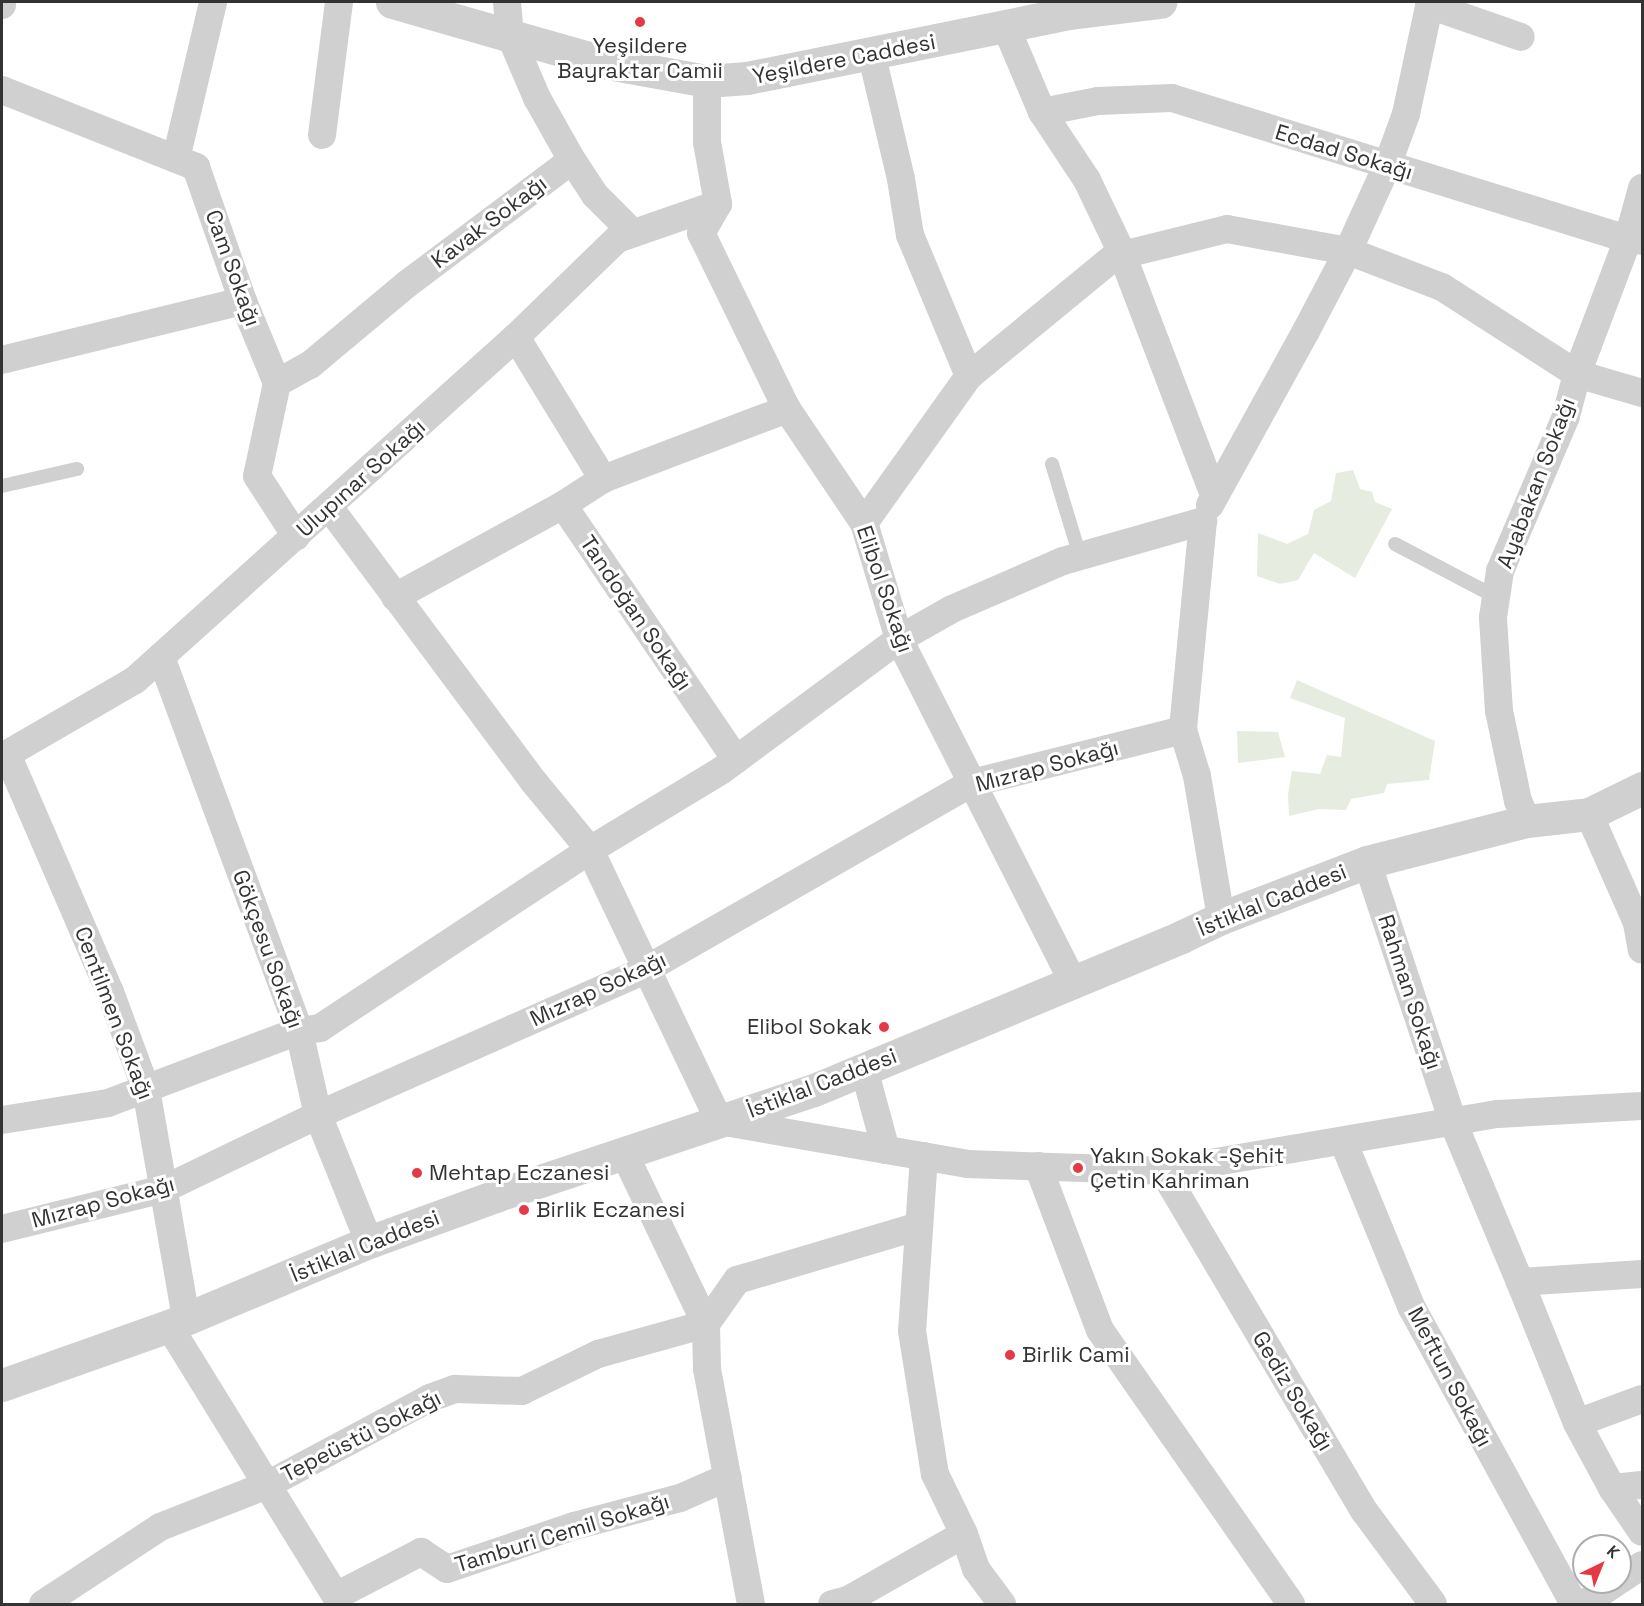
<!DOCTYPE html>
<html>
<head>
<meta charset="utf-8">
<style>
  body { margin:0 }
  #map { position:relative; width:1644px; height:1606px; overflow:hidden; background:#fff; font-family:"Space Grotesk",sans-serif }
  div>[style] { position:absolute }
  .green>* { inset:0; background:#e6ecdf }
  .service>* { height:14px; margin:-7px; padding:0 7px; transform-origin:7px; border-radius:7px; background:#d0d0d0 }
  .minor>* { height:28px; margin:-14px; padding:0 14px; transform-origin:14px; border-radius:14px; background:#d0d0d0 }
  .tertiary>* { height:33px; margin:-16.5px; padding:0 16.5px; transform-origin:16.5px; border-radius:16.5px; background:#d0d0d0 }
  .dots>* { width:16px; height:16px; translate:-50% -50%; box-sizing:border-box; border:3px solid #fff; border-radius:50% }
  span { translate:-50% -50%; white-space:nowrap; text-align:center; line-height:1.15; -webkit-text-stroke:6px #fff; paint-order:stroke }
  .poi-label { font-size:22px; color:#333 }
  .right { translate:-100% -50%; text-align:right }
  .left { translate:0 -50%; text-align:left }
  .street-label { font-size:22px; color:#333 }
  .frame { position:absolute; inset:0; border:3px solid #333; pointer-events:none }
  .north { position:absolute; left:1572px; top:1534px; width:60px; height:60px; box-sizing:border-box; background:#fff; border:2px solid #adadad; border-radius:50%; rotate:43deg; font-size:16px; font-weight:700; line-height:24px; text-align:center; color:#333 }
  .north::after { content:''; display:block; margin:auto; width:21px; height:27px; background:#e63946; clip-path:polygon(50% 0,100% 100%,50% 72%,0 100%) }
</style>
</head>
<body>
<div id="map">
  <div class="green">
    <i style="clip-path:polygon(1353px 470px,1360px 489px,1372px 492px,1375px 502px,1392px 509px,1355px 578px,1314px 553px,1298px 580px,1280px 584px,1257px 576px,1258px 533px,1287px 544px,1308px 534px,1314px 510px,1331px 501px,1336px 473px)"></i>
    <i style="clip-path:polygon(1297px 680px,1435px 741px,1429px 780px,1387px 784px,1384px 793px,1351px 799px,1346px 810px,1319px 809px,1289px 816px,1288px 794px,1292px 771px,1320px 774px,1327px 755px,1341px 757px,1345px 718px,1290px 698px)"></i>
    <i style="clip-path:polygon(1237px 731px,1278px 732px,1285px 757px,1238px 763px)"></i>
  </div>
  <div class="service">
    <i style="left:1052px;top:464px;width:96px;rotate:73.1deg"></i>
    <i style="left:2px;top:486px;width:77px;rotate:-12.8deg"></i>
    <i style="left:1395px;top:544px;width:114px;rotate:27.7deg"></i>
  </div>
  <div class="minor">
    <i style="left:507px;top:2px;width:33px;rotate:85deg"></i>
    <i style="left:510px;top:35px;width:69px;rotate:66.8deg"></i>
    <i style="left:537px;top:98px;width:71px;rotate:60.6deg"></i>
    <i style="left:572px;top:160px;width:42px;rotate:56.7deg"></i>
    <i style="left:595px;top:195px;width:54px;rotate:45deg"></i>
    <i style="left:2px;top:5px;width:3px;rotate:-90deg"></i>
    <i style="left:1429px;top:5px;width:97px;rotate:19.2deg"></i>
    <i style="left:871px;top:52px;width:130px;rotate:76.7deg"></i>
    <i style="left:901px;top:179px;width:57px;rotate:80.9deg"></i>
    <i style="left:910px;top:235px;width:153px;rotate:67.3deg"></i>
    <i style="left:969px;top:376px;width:197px;rotate:-39.4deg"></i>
    <i style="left:1121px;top:251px;width:79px;rotate:-115.6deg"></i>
    <i style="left:1087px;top:180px;width:82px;rotate:-123.5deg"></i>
    <i style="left:1042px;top:112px;width:92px;rotate:-113deg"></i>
    <i style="left:707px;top:81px;width:61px;rotate:90deg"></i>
    <i style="left:707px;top:142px;width:63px;rotate:79.9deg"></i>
    <i style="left:2px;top:90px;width:209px;rotate:21.6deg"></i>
    <i style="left:196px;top:167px;width:142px;rotate:70.7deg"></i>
    <i style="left:243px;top:301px;width:89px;rotate:67.5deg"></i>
    <i style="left:277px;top:383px;width:95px;rotate:102.1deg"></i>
    <i style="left:257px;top:476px;width:72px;rotate:57deg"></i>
    <i style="left:1042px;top:112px;width:57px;rotate:-11.1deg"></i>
    <i style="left:1098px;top:101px;width:74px;rotate:-2.3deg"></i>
    <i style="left:1172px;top:98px;width:477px;rotate:17.2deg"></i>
    <i style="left:1628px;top:239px;width:14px;rotate:8deg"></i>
    <i style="left:322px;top:135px;width:134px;rotate:-82.7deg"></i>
    <i style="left:176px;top:159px;width:161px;rotate:-76.7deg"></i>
    <i style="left:718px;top:204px;width:34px;rotate:120deg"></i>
    <i style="left:701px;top:233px;width:196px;rotate:64deg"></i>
    <i style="left:787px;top:409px;width:138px;rotate:56deg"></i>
    <i style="left:864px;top:523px;width:121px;rotate:73.2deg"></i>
    <i style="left:899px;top:639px;width:385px;rotate:63.1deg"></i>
    <i style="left:516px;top:337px;width:167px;rotate:58.5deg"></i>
    <i style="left:603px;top:479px;width:197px;rotate:-20.8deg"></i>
    <i style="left:2px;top:360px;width:248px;rotate:-13.8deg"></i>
    <i style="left:277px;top:383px;width:38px;rotate:-29deg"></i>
    <i style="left:310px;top:365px;width:126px;rotate:-39.9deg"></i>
    <i style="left:407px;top:284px;width:206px;rotate:-36.9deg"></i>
    <i style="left:603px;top:479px;width:48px;rotate:147deg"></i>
    <i style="left:563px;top:505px;width:308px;rotate:55.8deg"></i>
    <i style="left:1214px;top:495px;width:261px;rotate:-110.9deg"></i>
    <i style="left:1121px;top:251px;width:9px;rotate:13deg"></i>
    <i style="left:1130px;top:253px;width:100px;rotate:-13.9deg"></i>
    <i style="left:1227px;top:229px;width:123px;rotate:10.3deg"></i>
    <i style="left:1348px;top:251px;width:101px;rotate:21deg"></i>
    <i style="left:1442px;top:287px;width:161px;rotate:32.8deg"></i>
    <i style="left:1577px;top:374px;width:68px;rotate:16.3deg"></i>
    <i style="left:1210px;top:505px;width:199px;rotate:-61.1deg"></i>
    <i style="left:1306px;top:331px;width:90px;rotate:-62.3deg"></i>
    <i style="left:1348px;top:251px;width:94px;rotate:-65.4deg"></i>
    <i style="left:1387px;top:166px;width:55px;rotate:-69.9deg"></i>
    <i style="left:1406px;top:114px;width:115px;rotate:-77.9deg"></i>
    <i style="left:329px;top:507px;width:343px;rotate:53.3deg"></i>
    <i style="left:534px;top:782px;width:88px;rotate:50.5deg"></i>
    <i style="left:590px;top:850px;width:300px;rotate:64.5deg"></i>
    <i style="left:719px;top:1121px;width:252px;rotate:9.8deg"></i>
    <i style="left:967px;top:1164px;width:196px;rotate:2deg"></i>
    <i style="left:1163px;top:1171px;width:340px;rotate:-9.7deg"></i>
    <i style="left:1498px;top:1114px;width:144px;rotate:-3.2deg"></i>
    <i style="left:864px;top:523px;width:181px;rotate:-54.5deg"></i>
    <i style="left:395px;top:597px;width:192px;rotate:-28.7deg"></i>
    <i style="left:161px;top:657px;width:399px;rotate:69.7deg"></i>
    <i style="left:299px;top:1031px;width:86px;rotate:77.3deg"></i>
    <i style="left:318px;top:1115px;width:137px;rotate:68.1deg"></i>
    <i style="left:7px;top:754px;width:259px;rotate:66.6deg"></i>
    <i style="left:110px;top:992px;width:103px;rotate:69.6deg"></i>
    <i style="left:146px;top:1089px;width:233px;rotate:80.1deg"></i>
    <i style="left:2px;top:757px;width:154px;rotate:-30.1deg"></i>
    <i style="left:135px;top:680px;width:513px;rotate:-42deg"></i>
    <i style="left:516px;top:337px;width:141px;rotate:-44.1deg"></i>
    <i style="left:617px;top:239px;width:107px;rotate:-19.1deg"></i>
    <i style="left:1589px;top:814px;width:119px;rotate:66.2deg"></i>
    <i style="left:1637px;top:923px;width:27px;rotate:80deg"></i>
    <i style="left:1527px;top:821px;width:22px;rotate:-114deg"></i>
    <i style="left:1518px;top:801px;width:92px;rotate:-101.9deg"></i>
    <i style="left:1499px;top:711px;width:94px;rotate:-93.7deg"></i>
    <i style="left:1493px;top:617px;width:47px;rotate:-81.3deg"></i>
    <i style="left:1500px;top:571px;width:168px;rotate:-66.9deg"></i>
    <i style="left:1566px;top:416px;width:43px;rotate:-75.3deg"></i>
    <i style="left:1577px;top:374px;width:144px;rotate:-69.3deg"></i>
    <i style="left:1628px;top:239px;width:53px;rotate:-74.6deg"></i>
    <i style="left:1367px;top:862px;width:274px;rotate:71.7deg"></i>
    <i style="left:1453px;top:1122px;width:173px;rotate:67.3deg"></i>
    <i style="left:1520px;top:1282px;width:122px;rotate:-3.8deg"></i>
    <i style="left:864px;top:1069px;width:84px;rotate:74.8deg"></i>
    <i style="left:2px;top:1120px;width:107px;rotate:-9.1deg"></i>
    <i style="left:108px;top:1103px;width:204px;rotate:-20.7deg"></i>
    <i style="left:299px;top:1031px;width:21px;rotate:-8deg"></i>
    <i style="left:320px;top:1028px;width:323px;rotate:-33.4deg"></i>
    <i style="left:590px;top:850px;width:154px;rotate:-31.2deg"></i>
    <i style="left:722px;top:770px;width:220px;rotate:-36.5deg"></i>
    <i style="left:899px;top:639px;width:61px;rotate:-29.5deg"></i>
    <i style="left:952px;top:609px;width:121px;rotate:-23.4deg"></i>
    <i style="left:1063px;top:561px;width:146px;rotate:-15.9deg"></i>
    <i style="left:1203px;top:521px;width:210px;rotate:95.5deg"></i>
    <i style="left:1183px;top:730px;width:48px;rotate:73.1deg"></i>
    <i style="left:1197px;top:776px;width:144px;rotate:80.4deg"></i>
    <i style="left:1343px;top:1141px;width:181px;rotate:67.6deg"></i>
    <i style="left:1412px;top:1308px;width:337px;rotate:61.3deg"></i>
    <i style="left:624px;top:1153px;width:190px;rotate:64.4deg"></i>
    <i style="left:706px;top:1324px;width:45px;rotate:88.7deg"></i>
    <i style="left:707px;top:1369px;width:239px;rotate:79.4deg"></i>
    <i style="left:924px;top:1156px;width:175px;rotate:93.9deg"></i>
    <i style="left:912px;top:1331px;width:145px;rotate:80.9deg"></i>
    <i style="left:935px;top:1474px;width:67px;rotate:64.2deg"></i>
    <i style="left:964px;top:1534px;width:37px;rotate:71deg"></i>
    <i style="left:976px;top:1569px;width:44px;rotate:53.4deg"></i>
    <i style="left:1038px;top:1166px;width:175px;rotate:69.3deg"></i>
    <i style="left:1100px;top:1330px;width:334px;rotate:55.1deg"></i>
    <i style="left:1163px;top:1171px;width:396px;rotate:59.4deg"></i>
    <i style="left:1365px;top:1512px;width:114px;rotate:53.5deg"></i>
    <i style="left:2px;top:1229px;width:167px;rotate:-13.9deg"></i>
    <i style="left:164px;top:1189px;width:171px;rotate:-25.7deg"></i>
    <i style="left:318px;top:1115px;width:358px;rotate:-23.9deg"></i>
    <i style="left:645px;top:970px;width:377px;rotate:-29.8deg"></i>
    <i style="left:972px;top:783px;width:218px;rotate:-14.1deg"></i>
    <i style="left:1520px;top:1282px;width:152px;rotate:68deg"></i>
    <i style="left:169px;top:1326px;width:317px;rotate:58.3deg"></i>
    <i style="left:336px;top:1596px;width:96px;rotate:-27.4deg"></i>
    <i style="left:421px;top:1552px;width:31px;rotate:33deg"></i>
    <i style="left:447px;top:1569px;width:134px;rotate:-18.7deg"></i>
    <i style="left:574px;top:1526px;width:110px;rotate:-14.8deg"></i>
    <i style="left:680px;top:1498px;width:52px;rotate:-23.6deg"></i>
    <i style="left:1642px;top:1399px;width:69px;rotate:159.7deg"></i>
    <i style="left:1577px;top:1423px;width:74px;rotate:61.7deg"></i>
    <i style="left:1612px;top:1488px;width:30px;rotate:-6deg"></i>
    <i style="left:1612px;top:1488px;width:53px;rotate:55.7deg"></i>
    <i style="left:1620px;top:1580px;width:27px;rotate:-34deg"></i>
    <i style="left:43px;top:1604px;width:140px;rotate:-33.3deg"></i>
    <i style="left:160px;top:1527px;width:115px;rotate:-21.4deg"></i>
    <i style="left:267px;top:1485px;width:185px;rotate:-28.1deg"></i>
    <i style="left:430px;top:1398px;width:27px;rotate:-20deg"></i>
    <i style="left:455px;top:1389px;width:67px;rotate:1.7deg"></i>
    <i style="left:522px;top:1391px;width:85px;rotate:-26deg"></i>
    <i style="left:598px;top:1354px;width:112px;rotate:-15.5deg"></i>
    <i style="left:706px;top:1324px;width:54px;rotate:-54.8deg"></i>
    <i style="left:737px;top:1280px;width:190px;rotate:-16.5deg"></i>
    <i style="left:832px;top:1604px;width:16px;rotate:-14deg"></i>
    <i style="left:848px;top:1600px;width:133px;rotate:-29.6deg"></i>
    <i style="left:1584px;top:1604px;width:40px;rotate:-34deg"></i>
  </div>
  <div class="tertiary">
    <i style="left:392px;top:2px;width:218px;rotate:15.9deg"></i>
    <i style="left:602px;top:62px;width:107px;rotate:10.3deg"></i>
    <i style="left:707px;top:81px;width:40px;rotate:-4.3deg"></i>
    <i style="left:747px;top:78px;width:328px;rotate:-11.4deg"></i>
    <i style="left:1068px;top:13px;width:93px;rotate:-6.8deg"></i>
    <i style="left:2px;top:1385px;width:177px;rotate:-19.5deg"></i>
    <i style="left:169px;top:1326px;width:217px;rotate:-22.8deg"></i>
    <i style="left:369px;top:1242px;width:137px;rotate:-20deg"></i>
    <i style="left:498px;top:1195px;width:333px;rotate:-18.4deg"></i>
    <i style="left:814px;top:1090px;width:398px;rotate:-22.6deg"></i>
    <i style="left:1181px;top:937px;width:44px;rotate:-25.4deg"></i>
    <i style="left:1221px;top:918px;width:156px;rotate:-21deg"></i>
    <i style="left:1367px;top:862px;width:165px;rotate:-14.4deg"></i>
    <i style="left:1527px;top:821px;width:62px;rotate:-6.4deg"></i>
    <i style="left:1589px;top:814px;width:59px;rotate:-26.1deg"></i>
  </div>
  <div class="dots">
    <i style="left:640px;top:22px;background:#e63946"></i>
    <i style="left:884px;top:1027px;background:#e63946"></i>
    <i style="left:1078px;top:1168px;background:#e63946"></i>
    <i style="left:417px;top:1173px;background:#e63946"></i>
    <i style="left:524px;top:1210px;background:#e63946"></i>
    <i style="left:1010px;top:1355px;background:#e63946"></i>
  </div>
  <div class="poi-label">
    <span style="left:640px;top:58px">Yeşildere<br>Bayraktar Camii</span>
    <span class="right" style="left:872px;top:1027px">Elibol Sokak</span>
    <span class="left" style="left:1090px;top:1168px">Yakın Sokak -Şehit<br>Çetin Kahriman</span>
    <span class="left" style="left:429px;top:1173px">Mehtap Eczanesi</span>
    <span class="left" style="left:536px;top:1210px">Birlik Eczanesi</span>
    <span class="left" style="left:1022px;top:1355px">Birlik Cami</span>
  </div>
  <div class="street-label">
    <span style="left:844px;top:59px;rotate:-11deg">Yeşildere Caddesi</span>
    <span style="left:1344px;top:152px;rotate:17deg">Ecdad Sokağı</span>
    <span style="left:489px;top:222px;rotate:-37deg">Kavak Sokağı</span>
    <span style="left:233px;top:268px;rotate:70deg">Cam Sokağı</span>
    <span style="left:361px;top:478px;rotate:-42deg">Ulupınar Sokağı</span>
    <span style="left:1536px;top:483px;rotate:-69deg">Ayabakan Sokağı</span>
    <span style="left:885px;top:589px;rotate:71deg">Elibol Sokağı</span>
    <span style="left:636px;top:613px;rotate:56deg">Tandoğan Sokağı</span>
    <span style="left:1047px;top:766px;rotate:-15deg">Mızrap Sokağı</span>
    <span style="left:1272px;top:900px;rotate:-22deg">İstiklal Caddesi</span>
    <span style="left:268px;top:949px;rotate:70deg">Gökçesu Sokağı</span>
    <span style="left:598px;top:989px;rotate:-25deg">Mızrap Sokağı</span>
    <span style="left:1410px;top:992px;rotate:72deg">Rahman Sokağı</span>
    <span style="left:114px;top:1013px;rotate:69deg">Centilmen Sokağı</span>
    <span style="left:822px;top:1083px;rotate:-21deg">İstiklal Caddesi</span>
    <span style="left:103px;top:1202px;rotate:-15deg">Mızrap Sokağı</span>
    <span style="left:365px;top:1246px;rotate:-22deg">İstiklal Caddesi</span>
    <span style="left:1450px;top:1377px;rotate:62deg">Meftun Sokağı</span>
    <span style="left:1293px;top:1391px;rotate:59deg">Gediz Sokağı</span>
    <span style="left:361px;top:1436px;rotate:-27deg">Tepeüstü Sokağı</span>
    <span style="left:562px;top:1533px;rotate:-17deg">Tamburi Cemil Sokağı</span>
  </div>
  <div class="frame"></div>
  <div class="north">K</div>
</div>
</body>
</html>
